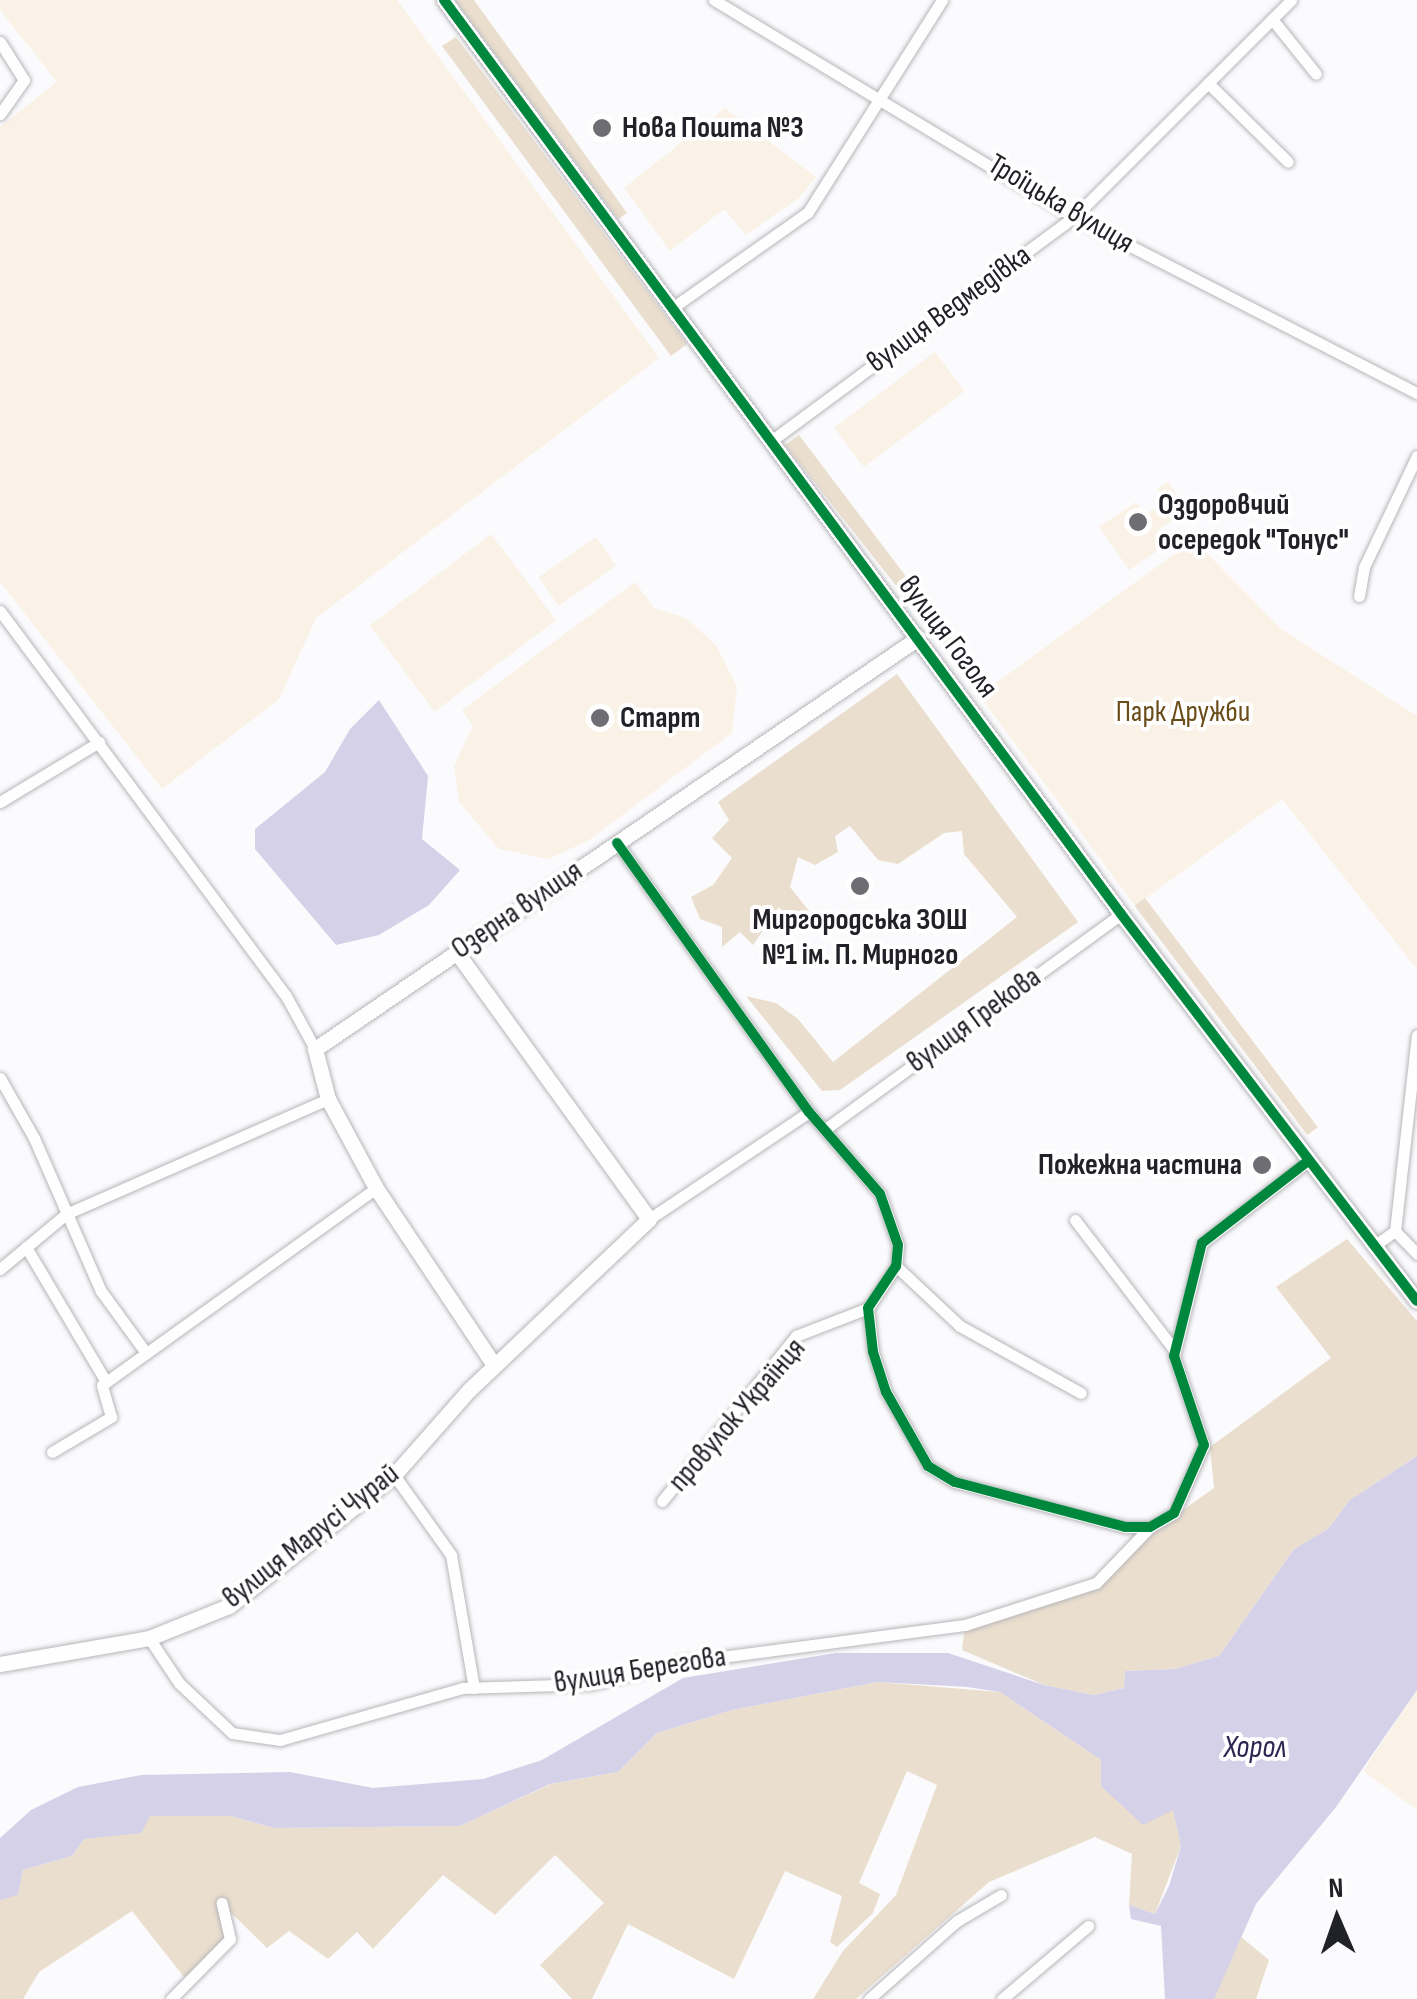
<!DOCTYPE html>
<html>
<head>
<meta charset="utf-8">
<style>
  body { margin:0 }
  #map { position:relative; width:1417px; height:1999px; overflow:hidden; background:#fbfbfd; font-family:"Sofia Sans Condensed",sans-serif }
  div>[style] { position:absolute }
  .green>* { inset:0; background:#faf2e6; transform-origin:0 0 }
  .forest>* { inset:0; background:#eadece; transform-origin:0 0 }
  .water>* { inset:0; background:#d4d1e9 }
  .roads { filter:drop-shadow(0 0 2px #b6b6ba) drop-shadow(0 0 2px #b6b6ba) }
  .minor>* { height:11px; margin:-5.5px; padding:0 5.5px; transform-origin:5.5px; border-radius:5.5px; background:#fefeff }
  .tertiary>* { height:15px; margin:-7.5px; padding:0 7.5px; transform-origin:7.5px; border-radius:7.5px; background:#fefeff }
  .cycleway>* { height:10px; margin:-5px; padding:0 5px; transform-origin:5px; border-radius:5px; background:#00873e }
  .dots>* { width:28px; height:28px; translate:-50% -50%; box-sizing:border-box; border:5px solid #fff; border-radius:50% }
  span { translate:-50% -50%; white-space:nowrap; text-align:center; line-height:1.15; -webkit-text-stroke:8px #fff; paint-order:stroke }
  .poi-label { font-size:30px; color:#212128; font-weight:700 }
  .left { translate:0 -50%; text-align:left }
  .right { translate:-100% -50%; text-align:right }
  .street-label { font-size:30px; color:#212128 }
  .park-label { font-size:30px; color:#6a4c18 }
  .water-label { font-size:32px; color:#2e2551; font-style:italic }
  .north { position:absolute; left:1287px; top:1869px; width:100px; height:100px; -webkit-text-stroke:8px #fff; paint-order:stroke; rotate:358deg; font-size:28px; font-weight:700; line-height:40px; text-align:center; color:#212128 }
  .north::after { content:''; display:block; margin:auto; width:35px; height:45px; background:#212128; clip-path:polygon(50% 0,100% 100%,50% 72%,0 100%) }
</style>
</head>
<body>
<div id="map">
  <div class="green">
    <i style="clip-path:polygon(0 0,397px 0,659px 358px,316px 618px,279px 699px,162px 789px,0 582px,0 127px,57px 82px,0 10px)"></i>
    <i style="clip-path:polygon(725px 108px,816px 177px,799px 198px,746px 235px,724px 209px,670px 251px,624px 188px)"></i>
    <i style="left:935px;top:352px;width:49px;height:126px;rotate:53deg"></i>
    <i style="clip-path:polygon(1168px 482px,1188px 510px,1157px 531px,1166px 545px,1129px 570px,1099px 527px,1136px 502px,1145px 515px,1165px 502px,1157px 489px)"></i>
    <i style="left:491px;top:534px;width:108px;height:152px;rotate:53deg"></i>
    <i style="left:596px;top:537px;width:35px;height:70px;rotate:55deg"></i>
    <i style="clip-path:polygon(1194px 540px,1281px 629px,1417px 716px,1417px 969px,1282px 799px,1135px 906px,979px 695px)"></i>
    <i style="clip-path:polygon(635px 582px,654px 608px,686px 618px,716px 645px,737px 687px,732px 733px,588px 841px,548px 859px,499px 849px,459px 802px,454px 766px,473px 726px,462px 710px)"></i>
    <i style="clip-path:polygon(1417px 1690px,1417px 1810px,1363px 1771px)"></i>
  </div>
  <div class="forest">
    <i style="clip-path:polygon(455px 0,474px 0,627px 213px,618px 219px)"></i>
    <i style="clip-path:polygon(456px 37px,687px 344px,671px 356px,442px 46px)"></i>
    <i style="clip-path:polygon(799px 435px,982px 677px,973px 683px,785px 445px)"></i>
    <i style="clip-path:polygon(897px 674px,1078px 922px,840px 1090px,822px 1091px,746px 996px,776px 1003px,798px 1019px,833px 1062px,1017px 917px,964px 854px,962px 831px,944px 833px,898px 864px,878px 860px,850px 826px,835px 836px,838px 852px,815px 865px,798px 857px,790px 887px,817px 921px,798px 932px,779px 907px,753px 945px,740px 932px,722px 947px,722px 927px,700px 919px,691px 897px,713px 885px,732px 858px,712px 838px,729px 820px,718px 802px)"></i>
    <i style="left:1145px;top:898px;width:287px;height:13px;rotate:53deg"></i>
    <i style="clip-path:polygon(1347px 1239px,1417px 1321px,1417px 1456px,1350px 1500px,1328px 1529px,1294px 1549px,1219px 1656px,1175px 1669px,1125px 1671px,1124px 1688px,1094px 1695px,1044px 1685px,962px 1650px,965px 1625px,1096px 1583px,1148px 1535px,1214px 1488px,1210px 1447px,1331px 1358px,1276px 1287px)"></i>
    <i style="clip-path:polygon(878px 1682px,1000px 1692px,1101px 1760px,1101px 1786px,1118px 1800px,1173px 1809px,1181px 1846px,1155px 1914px,1129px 1905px,1132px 1854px,1095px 1837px,989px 1882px,856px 1999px,813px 1999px,843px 1951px,896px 1895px,937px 1785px,907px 1771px,859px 1883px,880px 1894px,873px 1913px,837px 1947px,830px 1942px,842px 1896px,785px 1871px,734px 1979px,628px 1924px,592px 1999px,572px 1999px,540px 1965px,604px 1903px,555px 1855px,495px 1915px,443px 1875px,373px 1949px,357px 1932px,328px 1959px,289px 1931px,267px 1948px,223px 1905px,230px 1939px,188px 1982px,132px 1911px,39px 1972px,23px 1999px,0 1999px,0 1900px,18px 1894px,23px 1870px,72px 1856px,84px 1839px,127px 1833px,150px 1816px,231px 1816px,274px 1828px,460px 1826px,551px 1784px,618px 1772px,657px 1733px,732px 1710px)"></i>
    <i style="clip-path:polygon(1240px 1936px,1269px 1960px,1256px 1999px,1214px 1999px)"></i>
  </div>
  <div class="water">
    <i style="clip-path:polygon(379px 700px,428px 776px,422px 839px,460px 870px,429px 905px,379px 935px,336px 945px,255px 849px,255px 829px,325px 772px,350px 729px)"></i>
    <i style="clip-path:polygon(1417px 1456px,1417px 1690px,1336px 1807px,1256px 1904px,1214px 1999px,1165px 1999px,1161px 1926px,1131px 1919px,1129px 1905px,1155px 1914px,1169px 1886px,1181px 1846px,1173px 1810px,1143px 1825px,1101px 1786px,1101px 1760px,1000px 1692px,967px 1687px,878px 1682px,732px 1710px,657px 1733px,618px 1772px,550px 1784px,460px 1826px,274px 1828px,231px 1816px,150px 1816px,141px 1833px,84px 1839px,72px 1856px,23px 1870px,18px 1895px,0 1900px,0 1838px,31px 1810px,78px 1787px,141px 1775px,290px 1772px,373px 1788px,483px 1779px,542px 1760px,683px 1678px,836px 1653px,948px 1653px,1044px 1685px,1094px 1695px,1124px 1688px,1125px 1671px,1175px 1669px,1219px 1656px,1294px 1549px,1328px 1529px,1350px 1500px)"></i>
  </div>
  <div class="roads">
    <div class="minor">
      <i style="left:714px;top:0;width:420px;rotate:31.1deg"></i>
      <i style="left:1074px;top:217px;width:386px;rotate:27.2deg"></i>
      <i style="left:1272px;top:19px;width:70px;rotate:51.3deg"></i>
      <i style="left:0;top:42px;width:45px;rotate:57.7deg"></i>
      <i style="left:24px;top:80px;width:42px;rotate:125.2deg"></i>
      <i style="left:1208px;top:83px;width:112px;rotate:44.6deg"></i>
      <i style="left:672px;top:308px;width:166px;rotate:-35.2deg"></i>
      <i style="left:808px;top:212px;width:251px;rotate:-57.7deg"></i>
      <i style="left:771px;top:441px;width:377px;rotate:-36.5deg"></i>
      <i style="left:1074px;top:217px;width:307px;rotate:-45deg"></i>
      <i style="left:1359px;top:596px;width:29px;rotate:-80deg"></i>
      <i style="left:1364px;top:567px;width:123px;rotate:-64.5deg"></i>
      <i style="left:0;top:611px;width:480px;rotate:53.4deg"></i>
      <i style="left:286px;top:996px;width:60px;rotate:61.3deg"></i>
      <i style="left:0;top:802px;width:116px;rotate:-31.2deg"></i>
      <i style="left:617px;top:843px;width:330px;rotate:54.5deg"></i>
      <i style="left:809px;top:1112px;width:108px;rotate:49.1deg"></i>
      <i style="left:880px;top:1194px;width:54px;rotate:70.6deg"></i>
      <i style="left:898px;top:1245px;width:21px;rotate:95deg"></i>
      <i style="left:896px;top:1266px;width:50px;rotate:123.7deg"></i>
      <i style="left:868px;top:1308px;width:44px;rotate:83.5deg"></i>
      <i style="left:873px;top:1352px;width:42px;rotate:72deg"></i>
      <i style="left:886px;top:1392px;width:85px;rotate:60.4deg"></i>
      <i style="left:928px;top:1466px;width:31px;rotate:31deg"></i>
      <i style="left:955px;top:1482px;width:176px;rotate:14.8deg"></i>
      <i style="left:1125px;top:1527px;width:25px"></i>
      <i style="left:1150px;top:1527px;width:28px;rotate:-30deg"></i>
      <i style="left:1174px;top:1513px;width:74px;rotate:-66.2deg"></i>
      <i style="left:1204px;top:1445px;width:94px;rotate:-108.6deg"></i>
      <i style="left:1174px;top:1356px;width:116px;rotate:-76.1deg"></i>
      <i style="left:1202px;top:1243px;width:134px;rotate:-37.7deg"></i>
      <i style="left:0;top:1078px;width:69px;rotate:60.5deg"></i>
      <i style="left:34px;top:1138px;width:167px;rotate:66.4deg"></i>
      <i style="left:101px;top:1291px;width:77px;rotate:54deg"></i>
      <i style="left:828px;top:1127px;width:362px;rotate:-36deg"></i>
      <i style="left:649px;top:1219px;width:192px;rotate:-33.8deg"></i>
      <i style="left:1075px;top:1220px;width:165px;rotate:52.6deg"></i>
      <i style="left:1395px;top:1231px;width:32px;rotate:46deg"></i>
      <i style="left:1375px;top:1245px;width:24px;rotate:-35deg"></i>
      <i style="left:1395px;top:1231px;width:197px;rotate:-83.6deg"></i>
      <i style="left:26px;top:1247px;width:157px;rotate:59.3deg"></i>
      <i style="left:896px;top:1266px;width:88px;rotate:43.2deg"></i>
      <i style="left:960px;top:1326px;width:138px;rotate:29deg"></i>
      <i style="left:0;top:1269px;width:86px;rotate:-39.8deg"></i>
      <i style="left:66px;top:1214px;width:286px;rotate:-23.7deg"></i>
      <i style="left:52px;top:1452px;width:69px;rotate:-30.7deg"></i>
      <i style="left:111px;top:1417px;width:33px;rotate:-106deg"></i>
      <i style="left:102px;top:1385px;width:337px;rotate:-35.7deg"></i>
      <i style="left:394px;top:1475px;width:98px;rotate:54.5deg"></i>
      <i style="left:451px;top:1555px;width:135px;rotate:80.2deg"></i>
      <i style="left:662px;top:1501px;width:213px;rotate:-50.9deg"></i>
      <i style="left:796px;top:1336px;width:77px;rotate:-21.3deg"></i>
      <i style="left:149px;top:1638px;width:54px;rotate:56.3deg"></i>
      <i style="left:179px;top:1683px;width:73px;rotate:43.3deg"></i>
      <i style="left:232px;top:1733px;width:49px;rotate:8.3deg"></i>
      <i style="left:280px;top:1740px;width:189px;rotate:-15.9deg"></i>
      <i style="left:462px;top:1688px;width:129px;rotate:-1.8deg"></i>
      <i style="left:591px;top:1684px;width:95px;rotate:-13.4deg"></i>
      <i style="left:683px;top:1662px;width:284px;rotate:-7.5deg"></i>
      <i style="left:965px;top:1625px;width:138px;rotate:-17.8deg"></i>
      <i style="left:1096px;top:1583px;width:78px;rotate:-46deg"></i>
      <i style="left:171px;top:1999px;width:84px;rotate:-45.5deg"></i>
      <i style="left:230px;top:1939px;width:37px;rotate:-103deg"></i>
      <i style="left:869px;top:1999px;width:118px;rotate:-41.6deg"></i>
      <i style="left:957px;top:1921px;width:51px;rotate:-30.6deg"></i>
      <i style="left:1002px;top:1999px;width:113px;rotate:-40.3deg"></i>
    </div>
    <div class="tertiary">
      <i style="left:444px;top:0;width:1137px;rotate:53.47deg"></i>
      <i style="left:1121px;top:914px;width:487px;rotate:52.6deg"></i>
      <i style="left:494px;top:1365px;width:213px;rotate:-123.7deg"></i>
      <i style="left:376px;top:1188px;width:101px;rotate:-118.3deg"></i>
      <i style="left:328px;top:1099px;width:52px;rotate:-104.6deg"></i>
      <i style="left:315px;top:1049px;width:730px;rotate:-34.28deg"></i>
      <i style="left:0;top:1664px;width:151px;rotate:-9.9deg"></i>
      <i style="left:149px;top:1638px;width:86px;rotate:-21.8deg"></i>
      <i style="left:229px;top:1606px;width:211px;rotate:-38.4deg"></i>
      <i style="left:394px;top:1475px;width:113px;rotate:-48.6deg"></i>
      <i style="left:469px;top:1390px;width:248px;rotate:-43.5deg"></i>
      <i style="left:649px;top:1219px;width:330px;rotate:-125.8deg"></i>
    </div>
  </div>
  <div class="cycleway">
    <i style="left:444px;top:0;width:1137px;rotate:53.47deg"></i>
    <i style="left:1121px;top:914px;width:487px;rotate:52.6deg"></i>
    <i style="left:617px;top:843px;width:330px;rotate:54.5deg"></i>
    <i style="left:809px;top:1112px;width:108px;rotate:49.1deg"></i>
    <i style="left:880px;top:1194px;width:54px;rotate:70.6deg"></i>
    <i style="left:898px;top:1245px;width:21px;rotate:95deg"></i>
    <i style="left:896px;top:1266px;width:50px;rotate:123.7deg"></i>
    <i style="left:868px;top:1308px;width:44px;rotate:83.5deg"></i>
    <i style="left:873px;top:1352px;width:42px;rotate:72deg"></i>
    <i style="left:886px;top:1392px;width:85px;rotate:60.4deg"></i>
    <i style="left:928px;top:1466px;width:31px;rotate:31deg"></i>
    <i style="left:955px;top:1482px;width:176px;rotate:14.8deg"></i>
    <i style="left:1125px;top:1527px;width:25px"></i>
    <i style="left:1150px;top:1527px;width:28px;rotate:-30deg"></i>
    <i style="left:1174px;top:1513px;width:74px;rotate:-66.2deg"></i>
    <i style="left:1204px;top:1445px;width:94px;rotate:-108.6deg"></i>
    <i style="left:1174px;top:1356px;width:116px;rotate:-76.1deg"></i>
    <i style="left:1202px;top:1243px;width:134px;rotate:-37.7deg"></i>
  </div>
  <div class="dots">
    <i style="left:602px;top:128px;background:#6d6d73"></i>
    <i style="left:1138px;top:522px;background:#6d6d73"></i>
    <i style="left:600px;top:718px;background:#6d6d73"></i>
    <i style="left:860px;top:886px;background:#6d6d73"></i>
    <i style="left:1262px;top:1165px;background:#6d6d73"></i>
  </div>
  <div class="poi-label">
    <span class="left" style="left:622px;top:128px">Нова Пошта №3</span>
    <span class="left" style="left:1158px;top:522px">Оздоровчий<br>осередок "Тонус"</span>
    <span class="left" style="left:620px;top:718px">Старт</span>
    <span style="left:860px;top:937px">Миргородська ЗОШ<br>№1 ім. П. Мирного</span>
    <span class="right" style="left:1242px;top:1165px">Пожежна частина</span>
  </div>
  <div class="street-label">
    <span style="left:1061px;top:204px;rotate:31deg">Троїцька вулиця</span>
    <span style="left:949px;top:309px;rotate:-36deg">вулиця Ведмедівка</span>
    <span style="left:948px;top:637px;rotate:53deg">вулиця Гоголя</span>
    <span style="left:517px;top:910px;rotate:-34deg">Озерна вулиця</span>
    <span style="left:974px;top:1020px;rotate:-36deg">вулиця Грекова</span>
    <span style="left:737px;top:1415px;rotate:-49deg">провулок Українця</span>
    <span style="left:311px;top:1536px;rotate:-38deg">вулиця Марусі Чурай</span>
    <span style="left:640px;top:1670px;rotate:-9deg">вулиця Берегова</span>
  </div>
  <div class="park-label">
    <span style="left:1183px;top:712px">Парк Дружби</span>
  </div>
  <div class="water-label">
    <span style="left:1255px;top:1748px">Хорол</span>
  </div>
  <div class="north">N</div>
</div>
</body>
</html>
